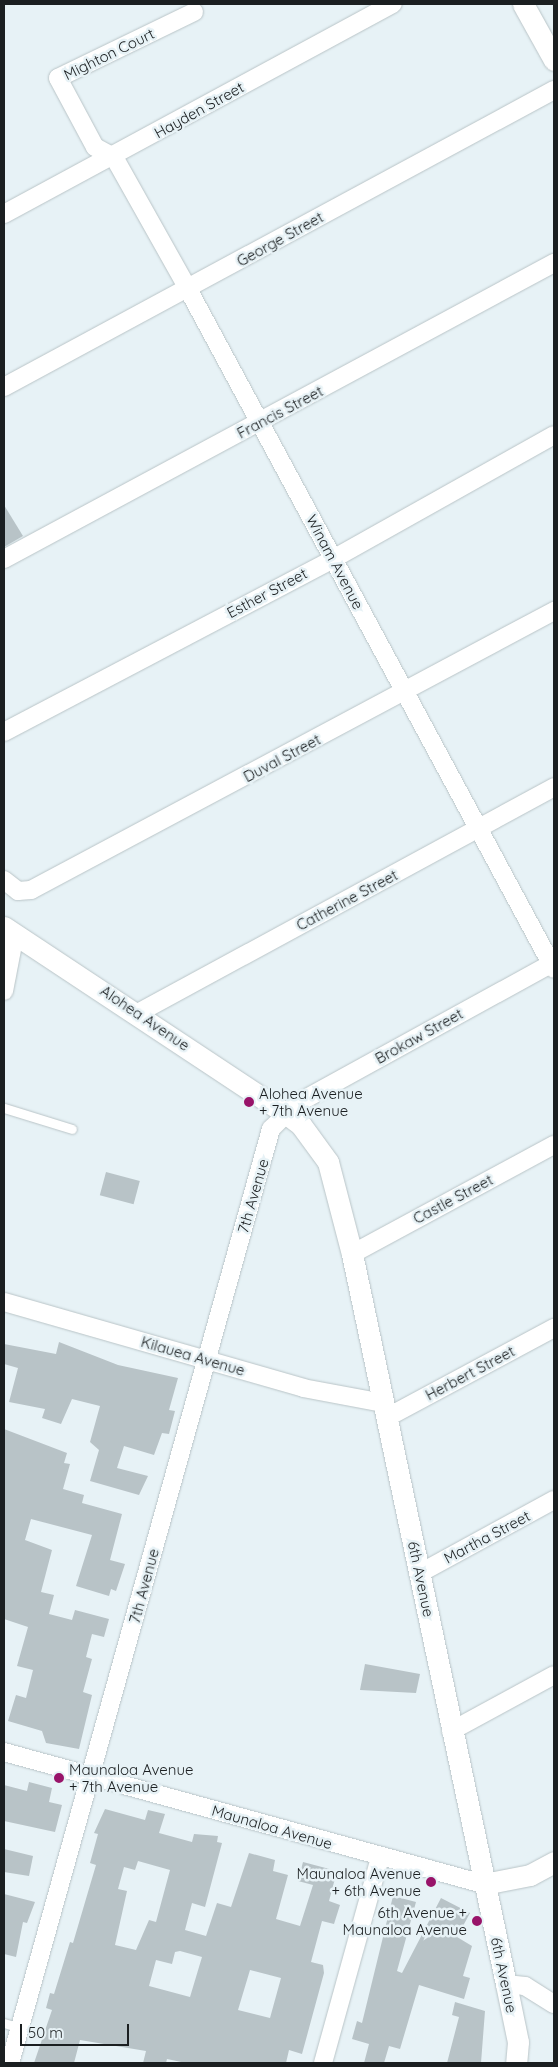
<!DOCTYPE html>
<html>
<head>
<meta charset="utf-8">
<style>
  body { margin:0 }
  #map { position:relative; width:558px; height:2067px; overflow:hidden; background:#e7f2f6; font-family:Quicksand,sans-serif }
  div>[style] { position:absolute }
  .building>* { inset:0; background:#b8c3c7; transform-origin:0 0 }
  .roads { filter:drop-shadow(0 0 1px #b9c4c7) drop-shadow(0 0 1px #b9c4c7) }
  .service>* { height:9px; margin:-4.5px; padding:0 4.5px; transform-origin:4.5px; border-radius:4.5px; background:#fff }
  .minor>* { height:18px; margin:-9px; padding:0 9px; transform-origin:9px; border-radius:9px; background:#fff }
  .tertiary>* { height:21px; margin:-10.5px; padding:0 10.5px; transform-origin:10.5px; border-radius:10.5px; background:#fff }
  .dots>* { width:14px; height:14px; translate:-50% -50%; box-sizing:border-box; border:2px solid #e7f2f6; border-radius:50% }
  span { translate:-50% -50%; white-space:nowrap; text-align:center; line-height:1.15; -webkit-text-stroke:5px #e7f2f6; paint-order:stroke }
  .street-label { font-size:15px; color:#1b1f21 }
  .poi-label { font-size:15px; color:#1b1f21 }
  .left { translate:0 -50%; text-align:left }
  .right { translate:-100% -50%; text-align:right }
  .frame { position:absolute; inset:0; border:5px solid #1b1f21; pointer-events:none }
  .scale { position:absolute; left:20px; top:2024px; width:109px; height:22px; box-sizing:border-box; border:2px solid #1b1f21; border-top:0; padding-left:6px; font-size:15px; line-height:18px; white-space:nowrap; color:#1b1f21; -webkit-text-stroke:4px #e7f2f6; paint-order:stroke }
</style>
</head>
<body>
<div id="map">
  <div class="building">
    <i style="clip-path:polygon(4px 505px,23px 536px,4px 547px)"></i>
    <i style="left:106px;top:1172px;width:35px;height:24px;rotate:15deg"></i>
    <i style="clip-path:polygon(59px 1342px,118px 1365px,178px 1378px,169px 1410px,175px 1411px,169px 1434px,162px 1433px,154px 1455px,124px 1446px,117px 1468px,148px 1476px,139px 1495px,90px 1481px,99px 1450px,90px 1442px,100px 1406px,72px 1399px,61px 1424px,42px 1418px,45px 1409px,9px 1402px,18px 1368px,4px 1364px,4px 1344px,56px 1354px)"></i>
    <i style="clip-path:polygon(4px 1429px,67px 1453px,64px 1463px,70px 1464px,63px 1489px,84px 1495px,82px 1503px,122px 1514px,110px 1560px,125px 1564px,116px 1591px,111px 1589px,109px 1596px,76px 1586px,92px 1535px,31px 1519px,25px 1540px,52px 1550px,41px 1592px,54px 1595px,49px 1614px,72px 1620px,75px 1610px,109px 1619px,104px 1637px,92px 1634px,86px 1657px,92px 1659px,83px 1692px,92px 1695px,79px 1749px,46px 1743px,42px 1731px,8px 1721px,16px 1695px,26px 1698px,33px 1670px,17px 1666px,28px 1627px,4px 1619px)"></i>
    <i style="clip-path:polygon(365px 1664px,420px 1674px,416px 1693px,360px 1690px)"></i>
    <i style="clip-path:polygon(29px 1782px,52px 1788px,49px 1802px,62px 1805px,55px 1832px,4px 1821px,4px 1785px,27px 1791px)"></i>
    <i style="clip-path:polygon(evenodd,105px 1809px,145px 1820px,148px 1810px,165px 1814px,159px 1833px,192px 1842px,194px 1834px,218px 1836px,217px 1842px,222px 1843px,205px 1907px,192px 1903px,185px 1930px,206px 1936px,217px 1903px,231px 1907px,249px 1853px,275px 1860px,273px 1871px,288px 1875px,276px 1919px,300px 1926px,313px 1885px,298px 1881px,303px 1862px,337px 1871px,329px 1901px,340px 1905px,334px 1924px,322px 1921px,311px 1962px,323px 1965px,324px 1973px,302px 2054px,289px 2050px,286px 2063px,186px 2063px,167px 2059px,166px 2063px,143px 2063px,146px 2051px,80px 2040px,74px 2063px,34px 2063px,52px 2010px,46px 2008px,50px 1993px,54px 1994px,70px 1942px,73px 1943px,88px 1892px,96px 1865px,90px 1863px,98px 1834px,94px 1833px,105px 1809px,138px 1861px,170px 1870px,156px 1922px,149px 1920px,136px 1950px,115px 1945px,127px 1891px,118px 1889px,124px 1867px,135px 1870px,138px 1861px,105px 1809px,180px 1951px,202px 1957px,190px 1997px,149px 1986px,156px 1960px,172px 1964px,175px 1952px,180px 1951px,105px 1809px,250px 1970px,281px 1978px,270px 2018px,238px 2010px,250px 1970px)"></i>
    <i style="clip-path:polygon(4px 1849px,33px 1856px,29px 1876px,4px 1872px)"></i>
    <i style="clip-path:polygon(4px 1894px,35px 1902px,27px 1923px,23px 1922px,16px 1957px,4px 1954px)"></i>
    <i style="clip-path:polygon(393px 1896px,416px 1902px,397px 1971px,402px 1973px,441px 1898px,470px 1913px,457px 1937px,472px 1946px,463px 1976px,470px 1978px,464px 1999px,419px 1985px,400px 2049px,389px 2046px,384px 2063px,364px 2063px,369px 2044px,352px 2039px,357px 2021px,362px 2023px)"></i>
    <i style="clip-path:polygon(455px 2002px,485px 2011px,481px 2063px,447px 2063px,459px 2017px,452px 2015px)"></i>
  </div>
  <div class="roads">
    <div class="service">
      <i style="left:4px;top:1108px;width:71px;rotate:17.2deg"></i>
      <i style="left:4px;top:2023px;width:17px;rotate:17deg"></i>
    </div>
    <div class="minor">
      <i style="left:194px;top:12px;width:151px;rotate:154.1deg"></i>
      <i style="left:58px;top:78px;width:78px;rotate:61.8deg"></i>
      <i style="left:95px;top:147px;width:21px;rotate:28deg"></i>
      <i style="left:114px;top:157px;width:151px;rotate:60.7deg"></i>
      <i style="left:188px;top:289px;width:772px;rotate:61.71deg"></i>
      <i style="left:4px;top:214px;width:442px;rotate:-28.4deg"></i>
      <i style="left:4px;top:387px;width:625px;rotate:-28.37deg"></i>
      <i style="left:4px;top:559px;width:625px;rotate:-28.29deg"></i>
      <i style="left:4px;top:732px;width:372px;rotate:-27.7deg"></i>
      <i style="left:333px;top:559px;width:253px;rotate:-29.3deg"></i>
      <i style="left:4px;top:880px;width:18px;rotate:38deg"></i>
      <i style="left:18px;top:891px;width:13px;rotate:-4deg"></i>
      <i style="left:31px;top:890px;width:593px;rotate:-28.08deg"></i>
      <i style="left:4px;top:991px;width:58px;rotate:-79.1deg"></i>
      <i style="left:138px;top:1013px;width:473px;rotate:-28.5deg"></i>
      <i style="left:352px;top:1254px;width:230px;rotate:-28.4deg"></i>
      <i style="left:4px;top:1302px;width:311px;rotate:16deg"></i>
      <i style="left:303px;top:1388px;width:81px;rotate:10.6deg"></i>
      <i style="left:386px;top:1418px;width:191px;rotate:-28.2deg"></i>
      <i style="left:420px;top:1573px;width:153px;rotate:-28.6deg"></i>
      <i style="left:451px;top:1731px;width:117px;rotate:-28.5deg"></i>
      <i style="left:4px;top:1752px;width:498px;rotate:15.4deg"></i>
      <i style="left:506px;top:1984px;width:19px;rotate:6deg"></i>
      <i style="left:525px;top:1986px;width:34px;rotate:32deg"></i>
      <i style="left:10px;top:2063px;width:970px;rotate:-74.39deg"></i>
      <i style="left:271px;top:1129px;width:35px;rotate:-45deg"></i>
      <i style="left:296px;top:1104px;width:294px;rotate:-28.8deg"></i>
      <i style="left:323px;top:2063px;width:213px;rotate:-74.5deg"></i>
    </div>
    <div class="tertiary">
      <i style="left:523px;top:4px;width:64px;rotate:61deg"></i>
      <i style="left:4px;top:927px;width:336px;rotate:33.5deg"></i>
      <i style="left:284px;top:1112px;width:21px;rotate:37deg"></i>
      <i style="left:301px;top:1125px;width:46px;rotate:53.9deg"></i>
      <i style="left:328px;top:1162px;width:95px;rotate:75.4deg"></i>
      <i style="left:352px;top:1254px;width:746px;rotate:78.09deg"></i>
      <i style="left:506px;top:1984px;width:59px;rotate:78.3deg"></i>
      <i style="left:518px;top:2042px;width:21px;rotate:95deg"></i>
      <i style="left:484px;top:1884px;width:47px;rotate:-11.1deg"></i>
      <i style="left:530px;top:1875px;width:27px;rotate:-28deg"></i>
    </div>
  </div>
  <div class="dots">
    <i style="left:249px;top:1102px;background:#981369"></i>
    <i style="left:59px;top:1778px;background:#981369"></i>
    <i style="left:431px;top:1882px;background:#981369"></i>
    <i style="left:477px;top:1921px;background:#981369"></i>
  </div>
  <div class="street-label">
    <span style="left:109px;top:54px;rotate:-26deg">Mighton Court</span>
    <span style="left:199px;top:110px;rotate:-29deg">Hayden Street</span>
    <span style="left:280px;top:239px;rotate:-29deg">George Street</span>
    <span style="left:280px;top:412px;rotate:-28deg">Francis Street</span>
    <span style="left:335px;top:562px;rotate:62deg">Winam Avenue</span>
    <span style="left:267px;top:593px;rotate:-28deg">Esther Street</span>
    <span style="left:282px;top:758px;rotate:-28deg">Duval Street</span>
    <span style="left:347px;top:900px;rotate:-28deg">Catherine Street</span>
    <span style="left:145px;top:1018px;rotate:34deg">Alohea Avenue</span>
    <span style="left:419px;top:1036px;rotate:-29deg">Brokaw Street</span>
    <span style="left:253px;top:1196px;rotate:-74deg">7th Avenue</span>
    <span style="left:453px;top:1199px;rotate:-28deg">Castle Street</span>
    <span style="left:193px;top:1356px;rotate:16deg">Kilauea Avenue</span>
    <span style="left:470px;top:1373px;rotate:-28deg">Herbert Street</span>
    <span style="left:487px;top:1537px;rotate:-28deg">Martha Street</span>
    <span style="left:421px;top:1579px;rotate:78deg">6th Avenue</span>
    <span style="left:144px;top:1586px;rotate:-75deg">7th Avenue</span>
    <span style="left:272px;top:1827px;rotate:16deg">Maunaloa Avenue</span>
    <span style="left:504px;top:1975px;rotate:78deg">6th Avenue</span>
  </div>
  <div class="poi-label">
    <span class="left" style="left:259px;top:1102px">Alohea Avenue<br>+ 7th Avenue</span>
    <span class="left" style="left:69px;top:1778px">Maunaloa Avenue<br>+ 7th Avenue</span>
    <span class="right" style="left:421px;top:1882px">Maunaloa Avenue<br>+ 6th Avenue</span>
    <span class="right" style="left:467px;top:1921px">6th Avenue +<br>Maunaloa Avenue</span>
  </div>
  <div class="frame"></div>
  <div class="scale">50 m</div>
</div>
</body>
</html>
